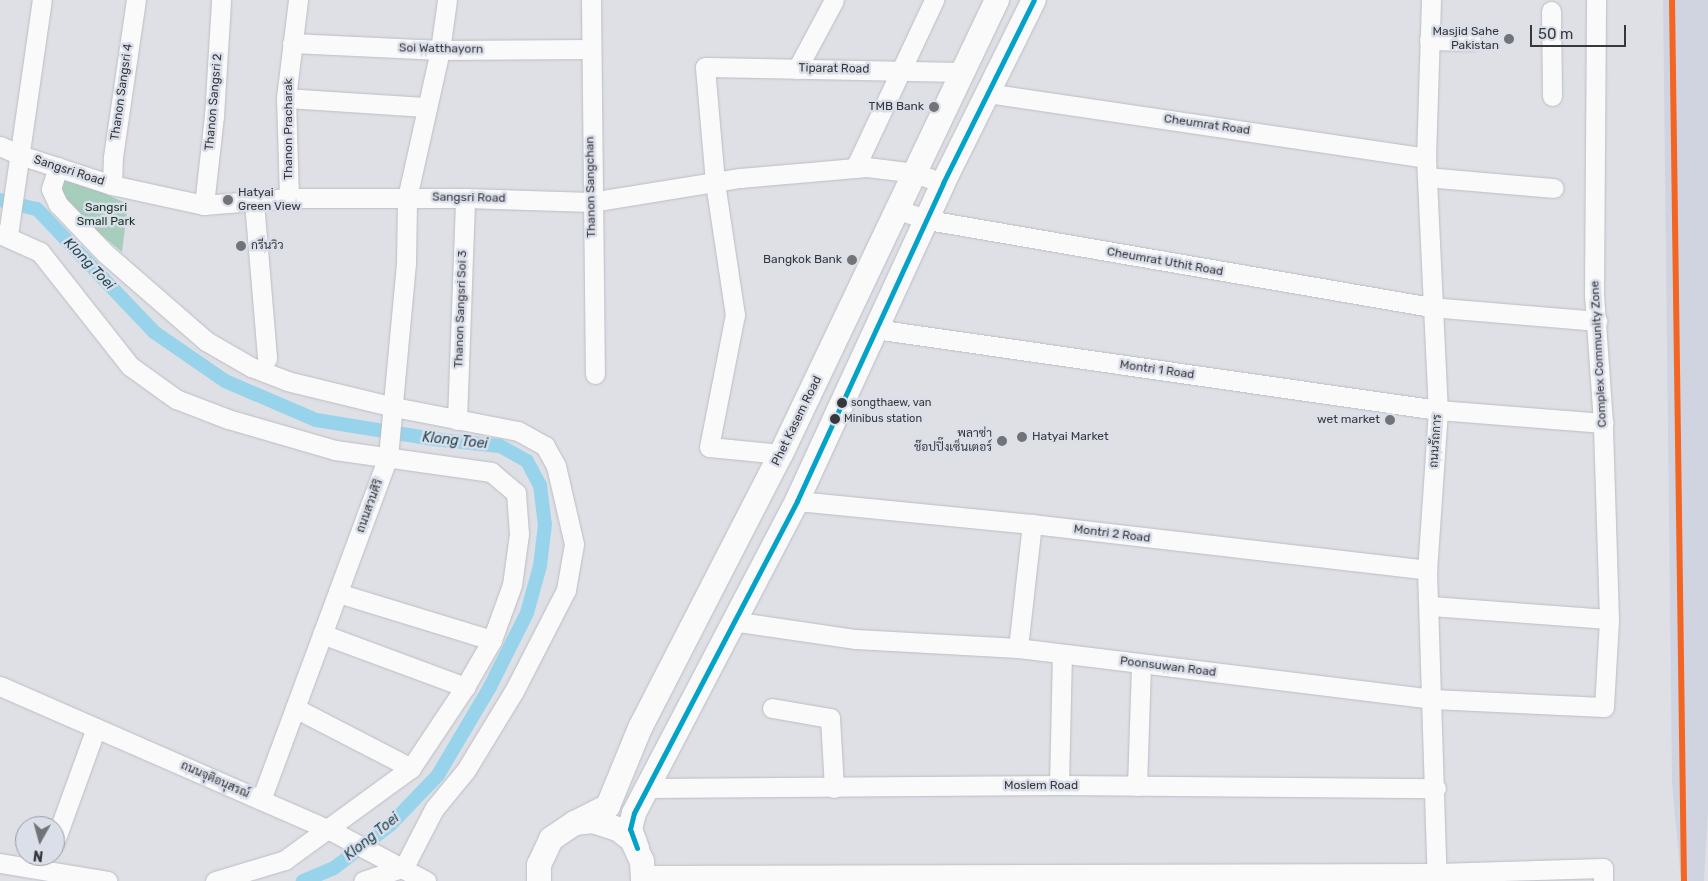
<!DOCTYPE html>
<html>
<head>
<meta charset="utf-8">
<style>
  body { margin:0 }
  #map { position:relative; width:1708px; height:881px; overflow:hidden; background:#dee0e6; font-family:Rubik,Sarabun,sans-serif }
  div>[style] { position:absolute }
  .built>* { inset:0; background:#d0d4e0 }
  .green>* { inset:0; background:#a7cdbc }
  .canal>* { height:14px; margin:-7px; padding:0 7px; transform-origin:7px; border-radius:7px; background:#97d4eb }
  .roads { filter:drop-shadow(0 0 1px #bbbdc2) drop-shadow(0 0 1px #bbbdc2) }
  .minor>* { height:19px; margin:-9.5px; padding:0 9.5px; transform-origin:9.5px; border-radius:9.5px; background:#fafafb }
  .major>* { height:24px; margin:-12px; padding:0 12px; transform-origin:12px; border-radius:12px; background:#fafafb }
  .bus-1>* { height:5px; margin:-2.5px; padding:0 2.5px; transform-origin:2.5px; border-radius:2.5px; background:#03a3c7 }
  .rail-1>* { height:6px; margin:-3px; padding:0 3px; transform-origin:3px; border-radius:3px; background:#f26522 }
  .dots>* { width:14px; height:14px; translate:-50% -50%; box-sizing:border-box; border:2px solid #dbdfe9; border-radius:50% }
  span { translate:-50% -50%; white-space:nowrap; text-align:center; line-height:1.15; -webkit-text-stroke:5px #dbdfe9; paint-order:stroke }
  .bus-label { font-size:11px; color:#37383c }
  .left { translate:0 -50%; text-align:left }
  .poi-label { font-size:12px; color:#37383c }
  .right { translate:-100% -50%; text-align:right }
  .street-label { font-size:12px; color:#37383c }
  .park-label { font-size:12px; color:#143525 }
  .water-label { font-size:14px; color:#224856; font-style:italic }
  .north { position:absolute; left:15px; top:816px; width:50px; height:50px; box-sizing:border-box; background:#dbdfe9; border:1px solid #999ca4; border-radius:50%; rotate:187deg; font-size:14px; font-weight:700; line-height:20px; text-align:center; color:#37383c }
  .north::after { content:''; display:block; margin:auto; width:18px; height:22px; background:#717378; clip-path:polygon(50% 0,100% 100%,50% 72%,0 100%) }
  .scale { position:absolute; left:1530px; top:25px; width:96px; height:22px; box-sizing:border-box; border:2px solid #37383c; border-top:0; padding-left:6px; font-size:15px; line-height:18px; white-space:nowrap; color:#37383c; -webkit-text-stroke:4px #dbdfe9; paint-order:stroke }
</style>
</head>
<body>
<div id="map">
  <div class="built">
    <i style="clip-path:polygon(1663px 0,1708px 0,1708px 810px,1704px 881px,1681px 881px,1672px 783px)"></i>
  </div>
  <div class="green">
    <i style="clip-path:polygon(60px 181px,79px 182px,128px 204px,122px 252px,65px 204px,56px 185px)"></i>
  </div>
  <div class="canal">
    <i style="left:0;top:200px;width:38px;rotate:14deg"></i>
    <i style="left:37px;top:209px;width:170px;rotate:46.4deg"></i>
    <i style="left:154px;top:332px;width:86px;rotate:34.6deg"></i>
    <i style="left:225px;top:381px;width:99px;rotate:23.2deg"></i>
    <i style="left:316px;top:420px;width:119px;rotate:9.2deg"></i>
    <i style="left:433px;top:439px;width:67px;rotate:6deg"></i>
    <i style="left:500px;top:446px;width:31px;rotate:29deg"></i>
    <i style="left:527px;top:461px;width:27px;rotate:62deg"></i>
    <i style="left:540px;top:485px;width:39px;rotate:83deg"></i>
    <i style="left:545px;top:524px;width:42px;rotate:96.8deg"></i>
    <i style="left:540px;top:566px;width:49px;rotate:105.5deg"></i>
    <i style="left:527px;top:613px;width:83px;rotate:116.6deg"></i>
    <i style="left:490px;top:687px;width:102px;rotate:120.6deg"></i>
    <i style="left:438px;top:775px;width:69px;rotate:133.8deg"></i>
    <i style="left:390px;top:825px;width:71px;rotate:142.5deg"></i>
    <i style="left:334px;top:868px;width:34px;rotate:157deg"></i>
  </div>
  <div class="roads">
    <div class="minor">
      <i style="left:591px;top:0;width:374px;rotate:89.4deg"></i>
      <i style="left:1431px;top:0;width:158px;rotate:91.8deg"></i>
      <i style="left:1426px;top:158px;width:252px;rotate:87.3deg"></i>
      <i style="left:1438px;top:410px;width:160px;rotate:93.9deg"></i>
      <i style="left:1427px;top:570px;width:311px;rotate:88.2deg"></i>
      <i style="left:1551px;top:11px;width:85px;rotate:89.3deg"></i>
      <i style="left:1429px;top:40px;width:42px;rotate:1.4deg"></i>
      <i style="left:292px;top:43px;width:148px;rotate:2.7deg"></i>
      <i style="left:440px;top:50px;width:150px;rotate:-0.4deg"></i>
      <i style="left:797px;top:69px;width:78px;rotate:-61.8deg"></i>
      <i style="left:987px;top:93px;width:444px;rotate:8.4deg"></i>
      <i style="left:286px;top:98px;width:141px;rotate:3.7deg"></i>
      <i style="left:0;top:146px;width:22px;rotate:24deg"></i>
      <i style="left:20px;top:155px;width:97px;rotate:18.1deg"></i>
      <i style="left:112px;top:185px;width:94px;rotate:12.3deg"></i>
      <i style="left:204px;top:205px;width:85px;rotate:-4.7deg"></i>
      <i style="left:289px;top:198px;width:176px"></i>
      <i style="left:465px;top:198px;width:126px;rotate:1.8deg"></i>
      <i style="left:591px;top:202px;width:151px;rotate:-9.2deg"></i>
      <i style="left:740px;top:178px;width:127px;rotate:-5deg"></i>
      <i style="left:867px;top:167px;width:48px;rotate:7.1deg"></i>
      <i style="left:915px;top:173px;width:30px;rotate:20deg"></i>
      <i style="left:58px;top:167px;width:23px;rotate:108deg"></i>
      <i style="left:51px;top:189px;width:17px;rotate:65deg"></i>
      <i style="left:58px;top:204px;width:69px;rotate:46.2deg"></i>
      <i style="left:106px;top:254px;width:133px;rotate:41deg"></i>
      <i style="left:206px;top:341px;width:52px;rotate:30deg"></i>
      <i style="left:251px;top:367px;width:39px;rotate:21deg"></i>
      <i style="left:287px;top:381px;width:110px;rotate:13.7deg"></i>
      <i style="left:394px;top:407px;width:126px;rotate:11deg"></i>
      <i style="left:518px;top:431px;width:31px;rotate:29deg"></i>
      <i style="left:545px;top:446px;width:23px;rotate:61deg"></i>
      <i style="left:556px;top:466px;width:80px;rotate:77deg"></i>
      <i style="left:574px;top:544px;width:47px;rotate:99.9deg"></i>
      <i style="left:566px;top:590px;width:114px;rotate:117.2deg"></i>
      <i style="left:514px;top:691px;width:92px;rotate:121.3deg"></i>
      <i style="left:466px;top:770px;width:50px;rotate:129.4deg"></i>
      <i style="left:434px;top:809px;width:65px;rotate:117.3deg"></i>
      <i style="left:404px;top:867px;width:43px;rotate:161.1deg"></i>
      <i style="left:855px;top:168px;width:186px;rotate:-64.8deg"></i>
      <i style="left:1427px;top:177px;width:127px;rotate:5deg"></i>
      <i style="left:112px;top:185px;width:28px;rotate:-88deg"></i>
      <i style="left:113px;top:157px;width:159px;rotate:-81.7deg"></i>
      <i style="left:289px;top:198px;width:100px;rotate:-91.7deg"></i>
      <i style="left:286px;top:98px;width:99px;rotate:-83deg"></i>
      <i style="left:254px;top:202px;width:157px;rotate:85.2deg"></i>
      <i style="left:204px;top:205px;width:90px;rotate:-83.6deg"></i>
      <i style="left:214px;top:116px;width:116px;rotate:-86.5deg"></i>
      <i style="left:899px;top:210px;width:31px;rotate:19deg"></i>
      <i style="left:928px;top:220px;width:510px;rotate:9.81deg"></i>
      <i style="left:1431px;top:307px;width:167px;rotate:4.8deg"></i>
      <i style="left:0;top:234px;width:44px;rotate:24.2deg"></i>
      <i style="left:40px;top:252px;width:145px;rotate:51.7deg"></i>
      <i style="left:130px;top:366px;width:57px;rotate:35.7deg"></i>
      <i style="left:176px;top:399px;width:56px;rotate:21deg"></i>
      <i style="left:228px;top:419px;width:111px;rotate:16.2deg"></i>
      <i style="left:335px;top:450px;width:158px;rotate:8deg"></i>
      <i style="left:491px;top:472px;width:33px;rotate:40deg"></i>
      <i style="left:516px;top:493px;width:41px;rotate:85.8deg"></i>
      <i style="left:519px;top:534px;width:51px;rotate:97.8deg"></i>
      <i style="left:512px;top:585px;width:59px;rotate:110deg"></i>
      <i style="left:492px;top:640px;width:54px;rotate:119.9deg"></i>
      <i style="left:465px;top:687px;width:97px;rotate:123.7deg"></i>
      <i style="left:411px;top:768px;width:156px;rotate:143.9deg"></i>
      <i style="left:285px;top:860px;width:73px;rotate:163.3deg"></i>
      <i style="left:8px;top:235px;width:237px;rotate:-81.8deg"></i>
      <i style="left:875px;top:329px;width:569px;rotate:8.19deg"></i>
      <i style="left:1438px;top:410px;width:166px;rotate:4.5deg"></i>
      <i style="left:457px;top:420px;width:222px;rotate:-87.9deg"></i>
      <i style="left:781px;top:454px;width:72px;rotate:-174.4deg"></i>
      <i style="left:709px;top:447px;width:135px;rotate:-78.9deg"></i>
      <i style="left:735px;top:315px;width:134px;rotate:-98.6deg"></i>
      <i style="left:715px;top:182px;width:115px;rotate:-95deg"></i>
      <i style="left:705px;top:67px;width:259px;rotate:1.1deg"></i>
      <i style="left:797px;top:501px;width:236px;rotate:5.6deg"></i>
      <i style="left:1032px;top:524px;width:398px;rotate:6.6deg"></i>
      <i style="left:338px;top:593px;width:161px;rotate:17deg"></i>
      <i style="left:1430px;top:606px;width:179px;rotate:4.2deg"></i>
      <i style="left:732px;top:621px;width:125px;rotate:8.3deg"></i>
      <i style="left:856px;top:639px;width:162px;rotate:3.2deg"></i>
      <i style="left:1018px;top:648px;width:417px;rotate:7deg"></i>
      <i style="left:1432px;top:699px;width:172px;rotate:2.7deg"></i>
      <i style="left:1604px;top:707px;width:88px;rotate:-86.7deg"></i>
      <i style="left:1609px;top:619px;width:196px;rotate:-91.8deg"></i>
      <i style="left:1603px;top:423px;width:129px;rotate:-94deg"></i>
      <i style="left:1594px;top:294px;width:294px;rotate:-89.6deg"></i>
      <i style="left:322px;top:634px;width:153px;rotate:20.3deg"></i>
      <i style="left:1018px;top:648px;width:125px;rotate:-83.6deg"></i>
      <i style="left:0;top:686px;width:360px;rotate:23.6deg"></i>
      <i style="left:330px;top:830px;width:109px;rotate:28deg"></i>
      <i style="left:295px;top:708px;width:131px;rotate:27.3deg"></i>
      <i style="left:772px;top:708px;width:59px;rotate:9.8deg"></i>
      <i style="left:830px;top:718px;width:70px;rotate:86.7deg"></i>
      <i style="left:1059px;top:785px;width:131px;rotate:-88.7deg"></i>
      <i style="left:1137px;top:786px;width:122px;rotate:-88.1deg"></i>
      <i style="left:647px;top:788px;width:412px;rotate:-0.4deg"></i>
      <i style="left:1059px;top:785px;width:377px;rotate:0.5deg"></i>
      <i style="left:261px;top:800px;width:366px;rotate:-69.7deg"></i>
      <i style="left:388px;top:457px;width:194px;rotate:-84.7deg"></i>
      <i style="left:406px;top:264px;width:66px;rotate:-89.1deg"></i>
      <i style="left:407px;top:198px;width:152px;rotate:-77.4deg"></i>
      <i style="left:440px;top:50px;width:50px;rotate:-82deg"></i>
      <i style="left:55px;top:841px;width:120px;rotate:-70.1deg"></i>
      <i style="left:0;top:863px;width:109px;rotate:9.5deg"></i>
      <i style="left:643px;top:875px;width:794px;rotate:-0.14deg"></i>
      <i style="left:1437px;top:873px;width:166px;rotate:-1.7deg"></i>
      <i style="left:1603px;top:868px;width:13px;rotate:90deg"></i>
    </div>
    <div class="major">
      <i style="left:575px;top:823px;width:37px;rotate:-27deg"></i>
      <i style="left:608px;top:806px;width:84px;rotate:-67.7deg"></i>
      <i style="left:640px;top:728px;width:308px;rotate:-62.8deg"></i>
      <i style="left:781px;top:454px;width:503px;rotate:-64.56deg"></i>
      <i style="left:637px;top:848px;width:20px;rotate:-110deg"></i>
      <i style="left:630px;top:829px;width:16px;rotate:-76deg"></i>
      <i style="left:634px;top:813px;width:352px;rotate:-62.4deg"></i>
      <i style="left:797px;top:501px;width:350px;rotate:-65.3deg"></i>
      <i style="left:943px;top:183px;width:204px;rotate:-63.6deg"></i>
      <i style="left:539px;top:881px;width:16px;rotate:-90deg"></i>
      <i style="left:539px;top:865px;width:29px;rotate:-65deg"></i>
      <i style="left:551px;top:839px;width:29px;rotate:-34deg"></i>
      <i style="left:575px;top:823px;width:18px;rotate:-6deg"></i>
      <i style="left:593px;top:821px;width:26px;rotate:18deg"></i>
      <i style="left:618px;top:829px;width:18px;rotate:38deg"></i>
      <i style="left:632px;top:840px;width:23px;rotate:65deg"></i>
      <i style="left:642px;top:861px;width:20px;rotate:87deg"></i>
    </div>
  </div>
  <div class="bus-1">
    <i style="left:637px;top:848px;width:20px;rotate:-110deg"></i>
    <i style="left:630px;top:829px;width:16px;rotate:-76deg"></i>
    <i style="left:634px;top:813px;width:352px;rotate:-62.4deg"></i>
    <i style="left:797px;top:501px;width:350px;rotate:-65.3deg"></i>
    <i style="left:943px;top:183px;width:204px;rotate:-63.6deg"></i>
  </div>
  <div class="rail-1">
    <i style="left:1672px;top:0;width:881px;rotate:89.22deg"></i>
  </div>
  <div class="dots">
    <i style="left:1509px;top:39px;background:#717378"></i>
    <i style="left:934px;top:107px;background:#717378"></i>
    <i style="left:228px;top:200px;background:#717378"></i>
    <i style="left:241px;top:246px;background:#717378"></i>
    <i style="left:852px;top:260px;background:#717378"></i>
    <i style="left:842px;top:403px;background:#37383c"></i>
    <i style="left:835px;top:419px;background:#37383c"></i>
    <i style="left:1390px;top:420px;background:#717378"></i>
    <i style="left:1022px;top:437px;background:#717378"></i>
    <i style="left:1002px;top:441px;background:#717378"></i>
  </div>
  <div class="bus-label">
    <span class="left" style="left:851px;top:403px">songthaew, van</span>
    <span class="left" style="left:844px;top:419px">Minibus station</span>
  </div>
  <div class="poi-label">
    <span class="right" style="left:1499px;top:39px">Masjid Sahe<br>Pakistan</span>
    <span class="right" style="left:924px;top:107px">TMB Bank</span>
    <span class="left" style="left:238px;top:200px">Hatyai<br>Green View</span>
    <span class="left" style="left:251px;top:246px">กรีนวิว</span>
    <span class="right" style="left:842px;top:260px">Bangkok Bank</span>
    <span class="right" style="left:1380px;top:420px">wet market</span>
    <span class="right" style="left:992px;top:441px">พลาซ่า<br>ช๊อปปิ๊งเซ็นเตอร์</span>
    <span class="left" style="left:1032px;top:437px">Hatyai Market</span>
  </div>
  <div class="street-label">
    <span style="left:441px;top:49px;rotate:1deg">Soi Watthayorn</span>
    <span style="left:834px;top:69px;rotate:1deg">Tiparat Road</span>
    <span style="left:122px;top:92px;rotate:-82deg">Thanon Sangsri 4</span>
    <span style="left:214px;top:102px;rotate:-85deg">Thanon Sangsri 2</span>
    <span style="left:1207px;top:125px;rotate:8deg">Cheumrat Road</span>
    <span style="left:289px;top:129px;rotate:-90deg">Thanon Pracharak</span>
    <span style="left:69px;top:171px;rotate:18deg">Sangsri Road</span>
    <span style="left:591px;top:187px;rotate:-91deg">Thanon Sangchan</span>
    <span style="left:469px;top:198px;rotate:1deg">Sangsri Road</span>
    <span style="left:1165px;top:262px;rotate:10deg">Cheumrat Uthit Road</span>
    <span style="left:461px;top:309px;rotate:-88deg">Thanon Sangsri Soi 3</span>
    <span style="left:1599px;top:354px;rotate:-93deg">Complex Community Zone</span>
    <span style="left:1157px;top:370px;rotate:8deg">Montri 1 Road</span>
    <span style="left:797px;top:421px;rotate:-64deg">Phet Kasem Road</span>
    <span style="left:1436px;top:441px;rotate:-86deg">ถนนรัถการ</span>
    <span style="left:370px;top:506px;rotate:-70deg">ถนนสวนศิริ</span>
    <span style="left:1112px;top:534px;rotate:7deg">Montri 2 Road</span>
    <span style="left:1168px;top:667px;rotate:7deg">Poonsuwan Road</span>
    <span style="left:215px;top:780px;rotate:24deg">ถนนจุติอนุสรณ์</span>
    <span style="left:1041px;top:786px">Moslem Road</span>
  </div>
  <div class="park-label">
    <span style="left:106px;top:215px">Sangsri<br>Small Park</span>
  </div>
  <div class="water-label">
    <span style="left:89px;top:264px;rotate:46deg">Klong Toei</span>
    <span style="left:455px;top:441px;rotate:6deg">Klong Toei</span>
    <span style="left:372px;top:837px;rotate:-39deg">Klong Toei</span>
  </div>
  <div class="north">N</div>
  <div class="scale">50 m</div>
</div>
</body>
</html>
